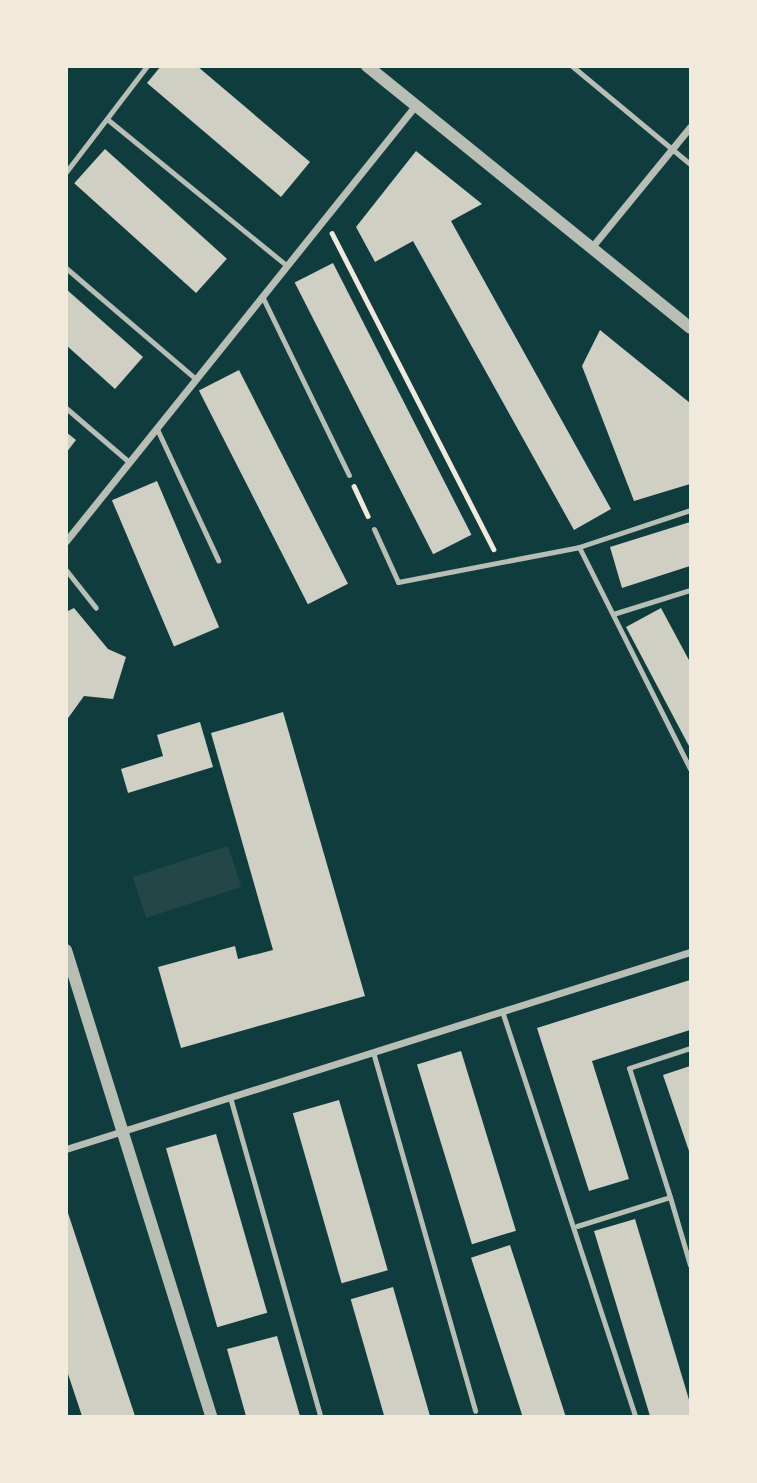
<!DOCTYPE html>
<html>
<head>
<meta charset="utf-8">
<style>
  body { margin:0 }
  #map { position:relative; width:757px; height:1483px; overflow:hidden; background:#0f3d3e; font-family:Overpass,sans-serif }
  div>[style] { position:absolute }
  .green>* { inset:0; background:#244646; transform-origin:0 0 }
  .building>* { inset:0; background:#cfcfc3; transform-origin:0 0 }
  .path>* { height:4.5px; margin:-2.25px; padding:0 2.25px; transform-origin:2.25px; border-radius:2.25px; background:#f1e9da }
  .service>* { height:5px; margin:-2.5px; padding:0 2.5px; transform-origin:2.5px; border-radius:2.5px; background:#b8beb3 }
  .minor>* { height:7px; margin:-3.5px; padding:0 3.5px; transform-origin:3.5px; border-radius:3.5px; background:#b8beb3 }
  .tertiary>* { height:12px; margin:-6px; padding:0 6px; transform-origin:6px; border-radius:6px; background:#b8beb3 }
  span { translate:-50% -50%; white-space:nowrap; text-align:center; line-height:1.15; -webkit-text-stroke:5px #f1e9da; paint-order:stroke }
  .frame { position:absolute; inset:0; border:68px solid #f1e9da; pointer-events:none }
</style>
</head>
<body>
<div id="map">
  <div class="green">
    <i style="left:228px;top:846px;width:43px;height:100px;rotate:72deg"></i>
  </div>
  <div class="building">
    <i style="clip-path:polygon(161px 66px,197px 66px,310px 162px,281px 197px,147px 83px)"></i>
    <i style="left:105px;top:149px;width:164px;height:46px;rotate:42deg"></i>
    <i style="clip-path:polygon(416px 151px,482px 204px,451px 221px,611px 509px,574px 530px,413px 241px,375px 262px,356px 227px)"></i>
    <i style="left:333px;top:263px;width:305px;height:43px;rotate:63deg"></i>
    <i style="clip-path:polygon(66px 289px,143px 357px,115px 389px,66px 345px)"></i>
    <i style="clip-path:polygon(600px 330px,690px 403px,690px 484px,634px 501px,582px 366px)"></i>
    <i style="left:239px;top:370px;width:240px;height:45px;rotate:63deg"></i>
    <i style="clip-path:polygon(66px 432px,76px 440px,66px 453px)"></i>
    <i style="left:157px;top:481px;width:159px;height:49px;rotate:67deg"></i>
    <i style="clip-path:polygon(690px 522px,690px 566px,622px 588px,610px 547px)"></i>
    <i style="clip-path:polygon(74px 608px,108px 649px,126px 657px,113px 699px,84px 696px,66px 721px,66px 612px)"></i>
    <i style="clip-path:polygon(661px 608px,690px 662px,690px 748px,626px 627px)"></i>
    <i style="clip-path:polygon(283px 712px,365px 996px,181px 1048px,158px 967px,235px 946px,238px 959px,273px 950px,211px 733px)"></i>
    <i style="clip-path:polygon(200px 722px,213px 767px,128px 793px,121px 769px,163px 756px,157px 735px)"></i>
    <i style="clip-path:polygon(690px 980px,690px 1030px,592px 1061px,629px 1179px,589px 1191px,537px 1028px)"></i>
    <i style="left:461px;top:1051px;width:188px;height:46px;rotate:73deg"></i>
    <i style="clip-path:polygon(690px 1066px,690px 1154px,663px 1075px)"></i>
    <i style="left:339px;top:1100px;width:177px;height:48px;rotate:74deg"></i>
    <i style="left:216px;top:1134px;width:186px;height:52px;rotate:74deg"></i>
    <i style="clip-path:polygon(66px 1210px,67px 1210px,135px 1416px,82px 1416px,66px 1368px)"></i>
    <i style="clip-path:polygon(635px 1219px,690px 1403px,690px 1416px,650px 1416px,594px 1231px)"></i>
    <i style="left:510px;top:1245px;width:179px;height:41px;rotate:72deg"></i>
    <i style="left:393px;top:1287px;width:134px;height:44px;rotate:74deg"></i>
    <i style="clip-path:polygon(277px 1336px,300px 1416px,246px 1416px,227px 1349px)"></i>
  </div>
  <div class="path">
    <i style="left:332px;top:233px;width:355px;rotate:62.9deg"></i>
    <i style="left:354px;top:486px;width:33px;rotate:65deg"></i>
  </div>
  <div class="service">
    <i style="left:572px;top:66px;width:153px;rotate:39.7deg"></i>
    <i style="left:107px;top:119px;width:232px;rotate:39.2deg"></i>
    <i style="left:66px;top:172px;width:133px;rotate:-52.6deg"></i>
    <i style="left:66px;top:268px;width:171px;rotate:40.5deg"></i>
    <i style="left:262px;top:296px;width:199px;rotate:64.1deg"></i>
    <i style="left:66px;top:408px;width:83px;rotate:40.6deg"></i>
    <i style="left:157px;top:429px;width:145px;rotate:65deg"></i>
    <i style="left:374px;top:529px;width:58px;rotate:65.6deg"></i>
    <i style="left:398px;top:582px;width:184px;rotate:-10.9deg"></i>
    <i style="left:579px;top:547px;width:117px;rotate:-18.4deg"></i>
    <i style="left:579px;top:547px;width:248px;rotate:63.4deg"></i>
    <i style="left:66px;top:570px;width:48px;rotate:51.7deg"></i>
    <i style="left:613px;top:614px;width:81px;rotate:-17.3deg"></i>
    <i style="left:502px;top:1011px;width:426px;rotate:71.8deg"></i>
    <i style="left:373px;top:1052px;width:373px;rotate:74.1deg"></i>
    <i style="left:230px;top:1097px;width:331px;rotate:74.2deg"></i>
    <i style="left:670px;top:1197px;width:135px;rotate:-107.6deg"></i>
    <i style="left:629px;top:1068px;width:64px;rotate:-18.2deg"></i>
    <i style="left:577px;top:1226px;width:97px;rotate:-17.3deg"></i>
    <i style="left:670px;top:1197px;width:71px;rotate:73.6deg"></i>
  </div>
  <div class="minor">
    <i style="left:591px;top:248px;width:156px;rotate:-50.7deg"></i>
    <i style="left:66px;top:541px;width:558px;rotate:-51.26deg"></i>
    <i style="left:66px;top:1149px;width:654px;rotate:-17.52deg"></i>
  </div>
  <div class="tertiary">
    <i style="left:367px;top:66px;width:416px;rotate:39deg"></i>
    <i style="left:66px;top:950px;width:488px;rotate:72.7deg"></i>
  </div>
  <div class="frame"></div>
</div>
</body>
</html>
